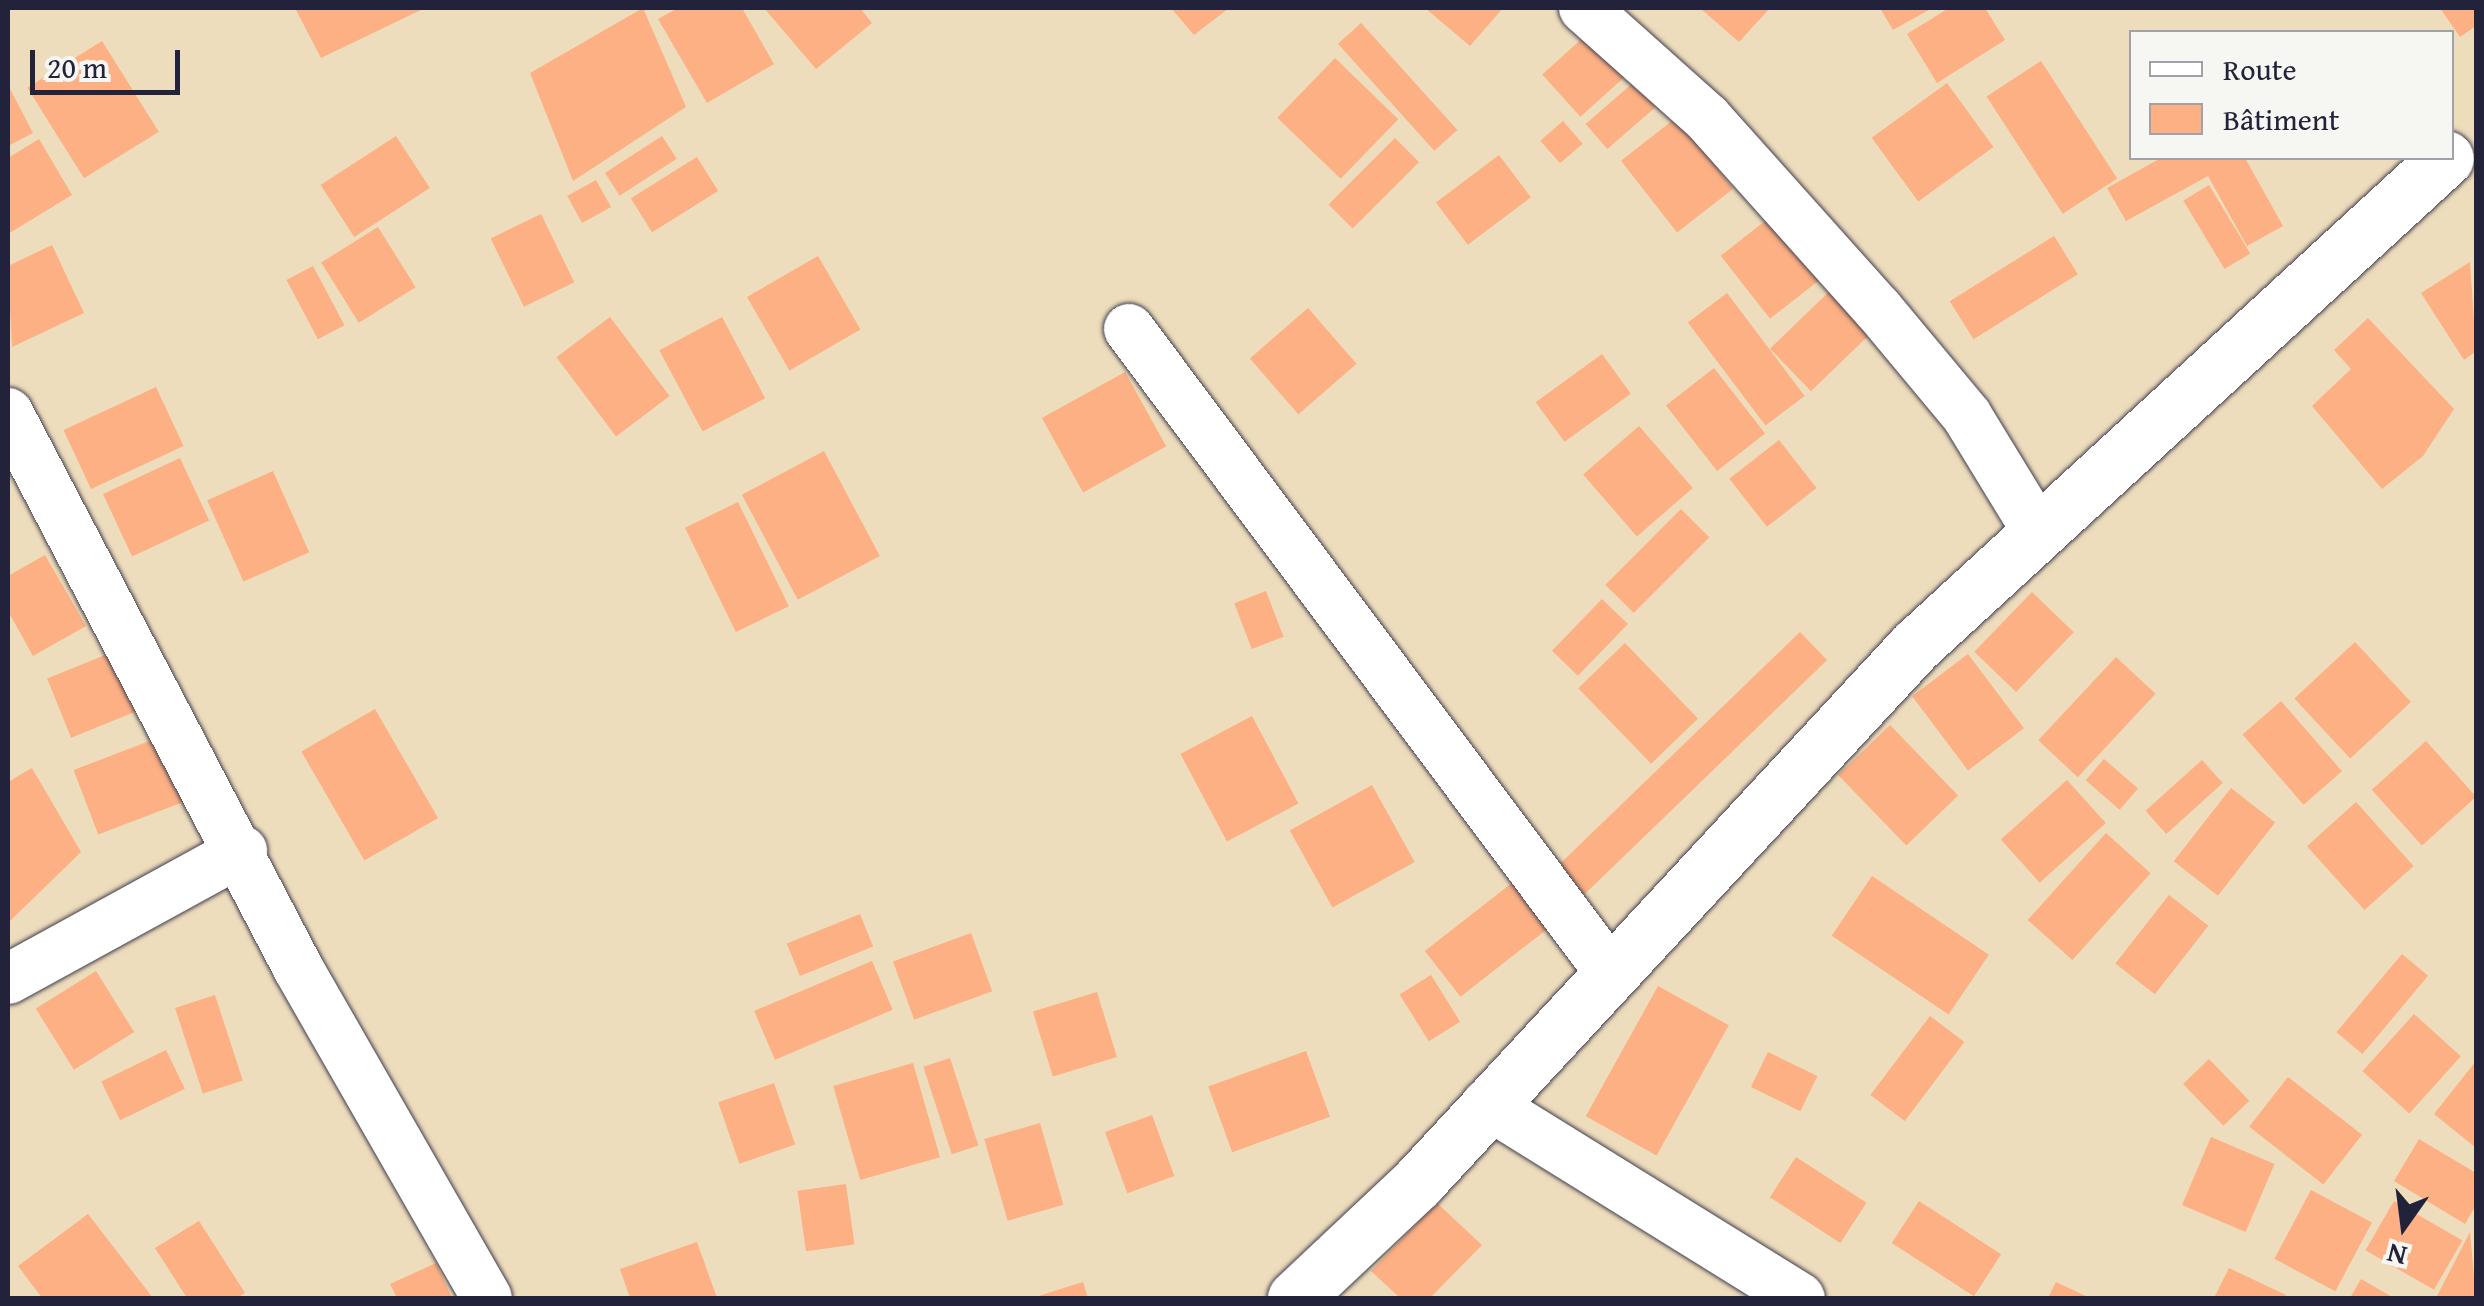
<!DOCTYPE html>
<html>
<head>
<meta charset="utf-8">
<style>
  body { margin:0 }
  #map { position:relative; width:2484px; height:1306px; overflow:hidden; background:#eeddbc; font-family:"Gentium Book Plus",serif }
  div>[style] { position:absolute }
  .building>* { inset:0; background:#fcb083; transform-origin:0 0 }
  .roads { filter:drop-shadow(0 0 2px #413e4e) drop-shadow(0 0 2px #413e4e) }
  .minor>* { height:50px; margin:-25px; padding:0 25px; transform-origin:25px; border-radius:25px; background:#fff }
  .tertiary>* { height:55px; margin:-27.5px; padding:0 27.5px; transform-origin:27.5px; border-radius:27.5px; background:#fff }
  span { translate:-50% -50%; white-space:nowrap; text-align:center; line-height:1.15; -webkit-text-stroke:8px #f6f6f2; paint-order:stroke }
  .frame { position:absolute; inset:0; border:10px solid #22223b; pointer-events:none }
  .legend { position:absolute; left:2129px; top:30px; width:325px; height:130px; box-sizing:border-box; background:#f6f6f2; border:2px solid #a1a1a9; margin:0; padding:12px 18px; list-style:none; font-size:30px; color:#22223b }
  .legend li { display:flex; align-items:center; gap:20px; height:50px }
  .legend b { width:50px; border:2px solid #a1a1a9 }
  .north { position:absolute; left:2354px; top:1176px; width:100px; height:100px; -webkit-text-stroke:8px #f6f6f2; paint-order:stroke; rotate:194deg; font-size:28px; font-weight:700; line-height:40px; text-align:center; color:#22223b }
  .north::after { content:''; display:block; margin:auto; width:35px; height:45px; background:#22223b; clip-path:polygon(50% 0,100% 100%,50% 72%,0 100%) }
  .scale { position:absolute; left:30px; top:50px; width:150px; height:45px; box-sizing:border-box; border:5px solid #22223b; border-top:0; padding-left:12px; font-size:30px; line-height:35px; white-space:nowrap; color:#22223b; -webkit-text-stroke:8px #f6f6f2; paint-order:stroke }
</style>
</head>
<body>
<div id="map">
  <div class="building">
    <i style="clip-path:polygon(295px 8px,425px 8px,321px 58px)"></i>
    <i style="clip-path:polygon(643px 8px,686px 107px,573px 181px,530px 73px)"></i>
    <i style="clip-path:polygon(678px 8px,742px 8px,774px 64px,707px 103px,658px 19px)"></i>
    <i style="clip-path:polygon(764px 8px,860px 8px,872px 23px,816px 69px)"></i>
    <i style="clip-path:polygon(1171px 8px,1229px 8px,1194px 35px)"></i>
    <i style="clip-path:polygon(1425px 8px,1503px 8px,1470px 46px)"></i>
    <i style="clip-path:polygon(1700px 8px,1770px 8px,1739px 42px)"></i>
    <i style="clip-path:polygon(1880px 8px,1932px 8px,1893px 30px)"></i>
    <i style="clip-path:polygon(1949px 8px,1985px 8px,2005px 40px,1937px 83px,1907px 34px)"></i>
    <i style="clip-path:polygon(2440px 8px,2476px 8px,2476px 26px,2460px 37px)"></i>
    <i style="left:1361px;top:23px;width:144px;height:31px;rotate:48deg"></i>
    <i style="left:1595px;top:27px;width:57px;height:71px;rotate:48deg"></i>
    <i style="left:102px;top:41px;width:107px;height:88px;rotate:58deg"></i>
    <i style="left:1335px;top:58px;width:88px;height:83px;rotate:44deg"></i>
    <i style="left:2041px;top:61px;width:140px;height:65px;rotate:57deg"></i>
    <i style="left:1634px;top:82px;width:33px;height:64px;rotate:49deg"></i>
    <i style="left:1947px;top:83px;width:79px;height:93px;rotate:54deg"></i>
    <i style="clip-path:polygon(8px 85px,33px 133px,8px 146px)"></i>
    <i style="left:1677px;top:117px;width:91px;height:71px;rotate:52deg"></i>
    <i style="left:1563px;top:121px;width:30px;height:30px;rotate:49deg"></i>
    <i style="left:396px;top:136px;width:62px;height:90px;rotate:57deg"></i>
    <i style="left:662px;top:136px;width:27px;height:68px;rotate:57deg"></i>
    <i style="left:1395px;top:138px;width:34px;height:94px;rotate:45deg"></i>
    <i style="clip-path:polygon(39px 139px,72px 195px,8px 234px,8px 158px)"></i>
    <i style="left:1499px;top:155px;width:53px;height:79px;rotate:53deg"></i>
    <i style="left:697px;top:157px;width:40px;height:78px;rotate:58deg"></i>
    <i style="clip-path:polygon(2161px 158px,2245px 158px,2283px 226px,2247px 246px,2208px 176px,2126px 221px,2107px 188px)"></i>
    <i style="left:596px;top:180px;width:31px;height:33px;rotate:61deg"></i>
    <i style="left:2209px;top:185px;width:80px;height:30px;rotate:59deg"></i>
    <i style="left:1783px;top:207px;width:80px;height:79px;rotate:52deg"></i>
    <i style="left:541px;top:214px;width:76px;height:56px;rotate:64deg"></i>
    <i style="left:378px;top:227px;width:71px;height:67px;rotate:58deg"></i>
    <i style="left:2054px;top:236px;width:45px;height:123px;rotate:58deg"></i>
    <i style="clip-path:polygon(52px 245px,84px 313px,12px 347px,8px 266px)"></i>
    <i style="left:818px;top:256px;width:85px;height:82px;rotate:60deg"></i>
    <i style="clip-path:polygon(2470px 262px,2476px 351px,2464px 360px,2421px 293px)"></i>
    <i style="left:313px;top:266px;width:67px;height:30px;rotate:62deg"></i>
    <i style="left:1839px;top:282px;width:59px;height:96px;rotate:46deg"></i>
    <i style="left:1727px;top:293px;width:129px;height:49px;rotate:53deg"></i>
    <i style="left:1308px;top:308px;width:74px;height:77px;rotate:49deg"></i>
    <i style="left:610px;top:317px;width:99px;height:67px;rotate:53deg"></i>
    <i style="left:722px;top:317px;width:92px;height:71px;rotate:62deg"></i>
    <i style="clip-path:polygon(2368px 318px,2454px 409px,2423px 456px,2382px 489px,2312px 406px,2351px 369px,2334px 350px)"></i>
    <i style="left:1602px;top:354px;width:49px;height:82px;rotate:54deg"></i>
    <i style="left:1714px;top:368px;width:83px;height:61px;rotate:52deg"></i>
    <i style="left:1125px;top:372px;width:85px;height:95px;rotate:61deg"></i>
    <i style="left:156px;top:387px;width:65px;height:102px;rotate:65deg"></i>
    <i style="left:1639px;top:426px;width:82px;height:74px;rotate:49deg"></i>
    <i style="left:1779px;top:440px;width:61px;height:63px;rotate:52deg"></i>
    <i style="left:824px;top:451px;width:119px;height:93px;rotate:62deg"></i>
    <i style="left:180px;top:458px;width:69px;height:85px;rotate:65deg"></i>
    <i style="left:273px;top:471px;width:89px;height:72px;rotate:66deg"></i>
    <i style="left:738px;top:502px;width:116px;height:59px;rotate:64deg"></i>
    <i style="left:1681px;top:509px;width:40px;height:107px;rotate:45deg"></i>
    <i style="clip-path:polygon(45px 555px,86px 626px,33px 656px,8px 611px,8px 576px)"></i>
    <i style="left:1266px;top:591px;width:49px;height:34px;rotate:69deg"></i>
    <i style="left:2032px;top:592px;width:58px;height:83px;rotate:44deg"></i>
    <i style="left:1602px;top:599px;width:36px;height:72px;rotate:44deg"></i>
    <i style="left:1800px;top:632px;width:39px;height:339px;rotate:46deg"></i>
    <i style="left:2355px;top:642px;width:82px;height:83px;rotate:47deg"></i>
    <i style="left:1625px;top:643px;width:105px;height:65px;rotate:46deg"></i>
    <i style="left:125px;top:647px;width:64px;height:84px;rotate:68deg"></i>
    <i style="left:1968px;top:654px;width:93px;height:70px;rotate:53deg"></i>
    <i style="left:2116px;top:657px;width:54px;height:114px;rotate:43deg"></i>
    <i style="left:2281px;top:701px;width:93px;height:51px;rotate:49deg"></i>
    <i style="left:375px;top:709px;width:126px;height:85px;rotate:60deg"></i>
    <i style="left:1252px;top:716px;width:99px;height:81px;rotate:62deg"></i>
    <i style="left:1890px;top:725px;width:98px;height:72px;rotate:46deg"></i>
    <i style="left:165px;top:735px;width:69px;height:98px;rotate:69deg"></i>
    <i style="left:2426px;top:741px;width:75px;height:73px;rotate:48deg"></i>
    <i style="left:2104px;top:759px;width:45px;height:28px;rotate:41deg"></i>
    <i style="left:2202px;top:760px;width:31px;height:76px;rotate:48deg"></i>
    <i style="clip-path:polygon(32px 768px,81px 852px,8px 923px,8px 782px)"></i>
    <i style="left:2067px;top:780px;width:58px;height:89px;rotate:48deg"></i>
    <i style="left:1372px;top:785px;width:88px;height:94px;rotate:61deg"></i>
    <i style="left:2231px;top:788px;width:56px;height:93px;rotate:38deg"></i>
    <i style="left:2356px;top:802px;width:86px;height:66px;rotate:48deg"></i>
    <i style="left:2106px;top:833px;width:60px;height:117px;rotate:42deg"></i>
    <i style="left:1872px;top:876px;width:141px;height:72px;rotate:34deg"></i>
    <i style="left:1517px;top:879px;width:58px;height:117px;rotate:52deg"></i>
    <i style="left:2169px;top:895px;width:50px;height:87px;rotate:38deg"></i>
    <i style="left:860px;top:914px;width:35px;height:79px;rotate:68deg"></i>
    <i style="left:971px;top:933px;width:62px;height:83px;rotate:70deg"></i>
    <i style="left:2402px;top:954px;width:34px;height:102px;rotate:40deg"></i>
    <i style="left:872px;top:961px;width:53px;height:128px;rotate:67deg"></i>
    <i style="left:96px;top:971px;width:72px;height:71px;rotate:58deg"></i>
    <i style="left:1431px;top:975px;width:55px;height:37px;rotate:58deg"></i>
    <i style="left:1658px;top:986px;width:81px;height:149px;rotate:29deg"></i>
    <i style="left:1097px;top:992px;width:68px;height:67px;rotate:73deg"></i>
    <i style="left:215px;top:995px;width:90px;height:42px;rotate:72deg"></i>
    <i style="left:2414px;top:1014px;width:63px;height:77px;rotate:42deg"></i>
    <i style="left:1930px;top:1016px;width:43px;height:99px;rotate:37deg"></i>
    <i style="left:166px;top:1050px;width:43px;height:72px;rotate:64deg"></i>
    <i style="left:1306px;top:1051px;width:70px;height:104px;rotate:70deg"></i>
    <i style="left:1768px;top:1052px;width:55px;height:39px;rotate:26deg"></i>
    <i style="left:950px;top:1058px;width:92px;height:28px;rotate:72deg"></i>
    <i style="left:2209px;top:1059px;width:58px;height:36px;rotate:46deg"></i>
    <i style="clip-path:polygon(2476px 1061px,2476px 1148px,2434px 1114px)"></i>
    <i style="left:913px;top:1063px;width:98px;height:83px;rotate:74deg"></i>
    <i style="left:2288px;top:1077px;width:94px;height:63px;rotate:38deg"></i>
    <i style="left:774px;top:1083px;width:65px;height:59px;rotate:71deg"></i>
    <i style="left:1152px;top:1115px;width:65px;height:50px;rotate:70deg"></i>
    <i style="left:1040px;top:1123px;width:85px;height:58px;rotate:74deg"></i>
    <i style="left:2211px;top:1137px;width:69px;height:74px;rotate:23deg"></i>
    <i style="clip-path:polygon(2419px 1139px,2476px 1173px,2476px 1205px,2465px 1224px,2394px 1181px)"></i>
    <i style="left:1796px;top:1157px;width:84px;height:48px;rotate:33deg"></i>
    <i style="left:846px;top:1184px;width:61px;height:49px;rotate:82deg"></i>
    <i style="left:2311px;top:1190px;width:69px;height:78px;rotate:28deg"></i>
    <i style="left:1919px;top:1201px;width:98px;height:50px;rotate:33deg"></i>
    <i style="left:2394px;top:1201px;width:79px;height:57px;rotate:30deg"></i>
    <i style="clip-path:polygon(1437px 1203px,1482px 1245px,1430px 1298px,1400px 1298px,1371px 1271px)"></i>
    <i style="clip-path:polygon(88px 1214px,153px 1298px,42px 1298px,18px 1266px)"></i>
    <i style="clip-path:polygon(199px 1221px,245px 1293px,237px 1298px,187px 1298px,155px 1248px)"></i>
    <i style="clip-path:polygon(2470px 1232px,2476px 1298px,2436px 1298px)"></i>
    <i style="clip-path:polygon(697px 1242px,717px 1298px,630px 1298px,620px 1269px)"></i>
    <i style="clip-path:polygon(436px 1263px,452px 1298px,397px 1298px,390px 1284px)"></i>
    <i style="clip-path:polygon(2229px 1268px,2286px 1295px,2284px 1298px,2214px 1298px)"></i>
    <i style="clip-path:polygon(2361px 1279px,2394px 1298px,2350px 1298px)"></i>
    <i style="clip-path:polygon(1083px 1282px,1088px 1298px,1032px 1298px)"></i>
    <i style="clip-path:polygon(2056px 1282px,2090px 1298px,2048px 1298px)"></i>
  </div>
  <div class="roads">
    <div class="minor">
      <i style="left:1584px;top:8px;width:165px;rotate:41.8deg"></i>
      <i style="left:1707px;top:118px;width:256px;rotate:48.2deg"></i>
      <i style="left:1878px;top:309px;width:139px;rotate:50.2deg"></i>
      <i style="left:1967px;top:416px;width:132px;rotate:58.6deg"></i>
      <i style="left:1129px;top:329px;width:802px;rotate:53.22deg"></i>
      <i style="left:8px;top:413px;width:626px;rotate:62.41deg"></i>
      <i style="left:298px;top:968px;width:380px;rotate:60.2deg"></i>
      <i style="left:8px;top:979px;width:267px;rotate:-28.7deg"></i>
      <i style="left:1487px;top:1104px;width:368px;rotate:31.8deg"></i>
    </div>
    <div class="tertiary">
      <i style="left:1295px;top:1298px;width:168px;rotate:-43.3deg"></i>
      <i style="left:1417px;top:1183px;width:732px;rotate:-47.16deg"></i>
      <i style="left:1915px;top:646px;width:721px;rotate:-42.58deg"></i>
    </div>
  </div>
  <div class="frame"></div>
  <ul class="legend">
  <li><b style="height:12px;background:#fff"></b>Route</li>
  <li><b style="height:28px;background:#fcb083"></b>Bâtiment</li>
  </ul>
  <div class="north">N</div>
  <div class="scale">20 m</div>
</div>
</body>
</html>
